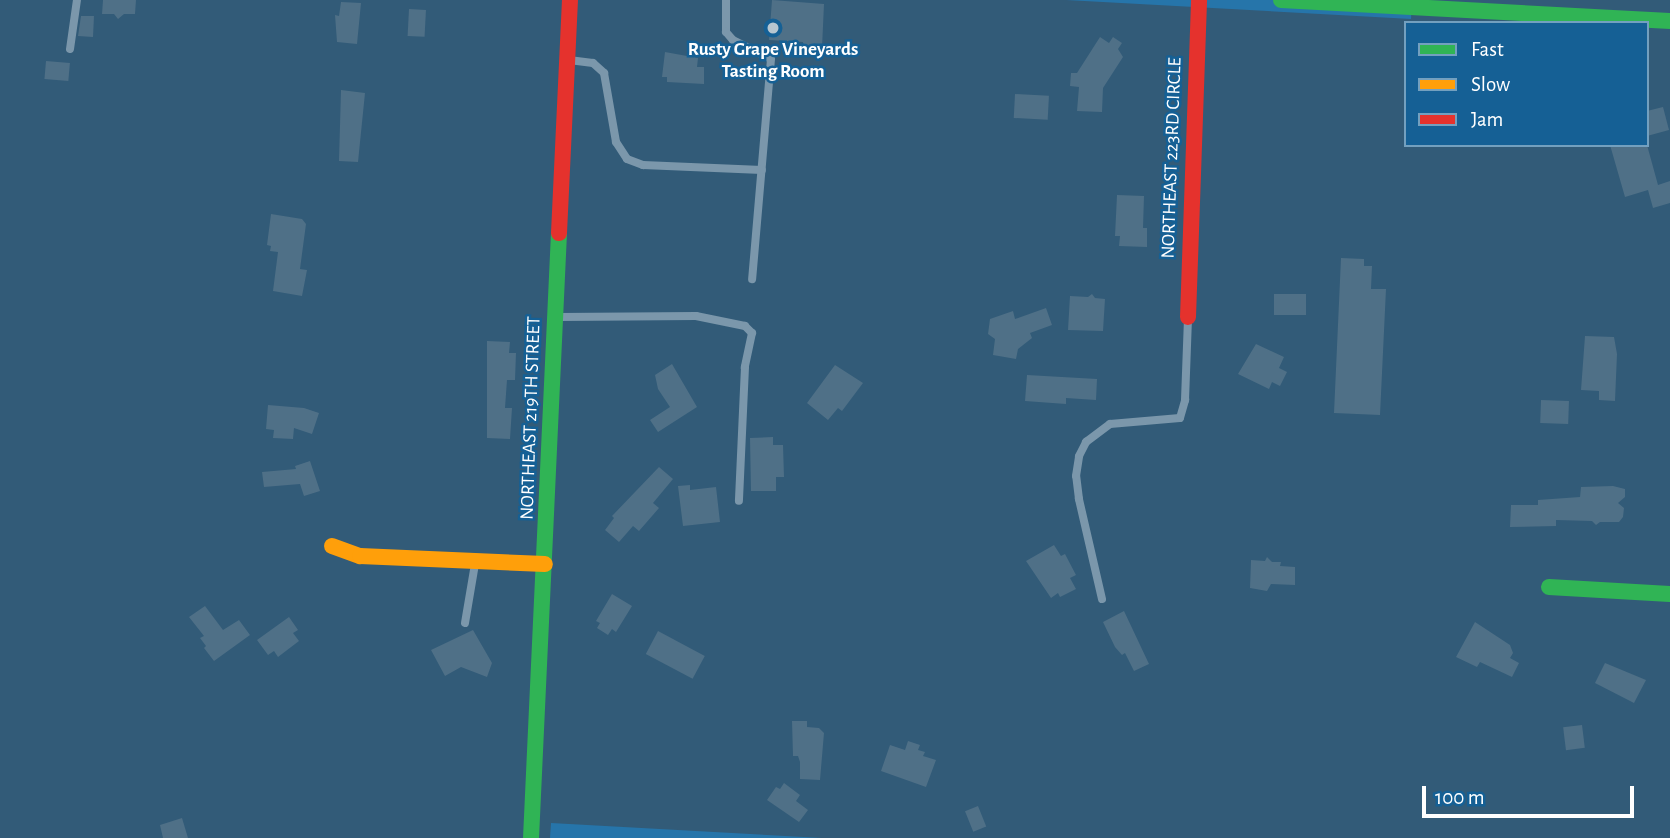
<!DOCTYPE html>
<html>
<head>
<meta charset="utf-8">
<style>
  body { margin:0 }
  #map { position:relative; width:1670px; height:838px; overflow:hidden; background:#325b78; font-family:"Alegreya Sans",sans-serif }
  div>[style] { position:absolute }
  .green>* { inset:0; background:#2675aa }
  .building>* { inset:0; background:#4f7087; transform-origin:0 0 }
  .lane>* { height:8px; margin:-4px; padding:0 4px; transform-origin:4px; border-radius:4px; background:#7b97ab }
  .fast>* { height:16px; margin:-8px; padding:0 8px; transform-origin:8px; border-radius:8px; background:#30b455 }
  .slow>* { height:16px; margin:-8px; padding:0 8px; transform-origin:8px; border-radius:8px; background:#ff9f0a }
  .jam>* { height:16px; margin:-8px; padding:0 8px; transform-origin:8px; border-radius:8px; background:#e5322d }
  .dots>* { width:19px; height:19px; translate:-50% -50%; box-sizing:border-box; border:4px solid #156095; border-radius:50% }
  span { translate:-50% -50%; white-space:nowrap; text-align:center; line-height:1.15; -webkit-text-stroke:5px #156095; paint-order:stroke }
  .poi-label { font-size:19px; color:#fff; font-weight:700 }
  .street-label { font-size:19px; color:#fff }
  .legend { position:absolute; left:1404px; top:21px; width:245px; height:126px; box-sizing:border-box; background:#156095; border:2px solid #73a0bf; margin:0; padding:9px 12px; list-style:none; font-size:21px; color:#fff }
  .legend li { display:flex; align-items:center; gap:14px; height:35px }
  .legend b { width:35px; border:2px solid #73a0bf }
  .scale { position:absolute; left:1422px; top:786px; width:212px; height:32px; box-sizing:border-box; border:4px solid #fff; border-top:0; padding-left:9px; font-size:21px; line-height:24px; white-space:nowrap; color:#fff; -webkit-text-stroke:5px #156095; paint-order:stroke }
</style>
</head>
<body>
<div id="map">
  <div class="green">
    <i style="clip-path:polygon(1066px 0,1412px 0,1411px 19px)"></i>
    <i style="clip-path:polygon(551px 823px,822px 838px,550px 838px)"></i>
  </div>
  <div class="building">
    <i style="clip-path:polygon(103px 0,136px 0,135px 14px,124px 14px,118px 19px,114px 14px,102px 14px)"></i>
    <i style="clip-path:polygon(772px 0,824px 4px,822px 48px,803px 47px,803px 42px,769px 40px)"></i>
    <i style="clip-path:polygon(341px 2px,361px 3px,357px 44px,337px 42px,335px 15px,339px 16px)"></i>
    <i style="left:409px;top:9px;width:17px;height:27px;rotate:3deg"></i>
    <i style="clip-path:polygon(81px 16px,94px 16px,93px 37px,78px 36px)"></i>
    <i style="clip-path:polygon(1100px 37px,1109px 43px,1113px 37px,1122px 43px,1118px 49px,1123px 57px,1103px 88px,1102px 112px,1077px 111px,1079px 87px,1070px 86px,1071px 73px,1077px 73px)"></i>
    <i style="clip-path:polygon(665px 52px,698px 58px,697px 67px,704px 67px,704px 84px,667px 82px,667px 77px,662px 77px)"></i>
    <i style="left:46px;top:61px;width:24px;height:18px;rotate:5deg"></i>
    <i style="clip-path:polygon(341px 90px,365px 93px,358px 162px,339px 161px)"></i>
    <i style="left:1015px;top:94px;width:34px;height:24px;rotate:3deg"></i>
    <i style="clip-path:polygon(1663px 107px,1669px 130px,1647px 136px,1647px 111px)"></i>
    <i style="clip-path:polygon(1610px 145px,1647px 145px,1658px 185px,1670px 181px,1670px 203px,1653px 208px,1648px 190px,1625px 197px)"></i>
    <i style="clip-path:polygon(1117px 195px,1144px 196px,1143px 228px,1147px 228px,1147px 247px,1119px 246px,1120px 236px,1115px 236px)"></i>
    <i style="clip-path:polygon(271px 214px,302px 219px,306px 224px,300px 269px,307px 270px,302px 296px,273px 291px,278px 252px,270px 251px,271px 246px,267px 245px)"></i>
    <i style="clip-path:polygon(1341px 258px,1364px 259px,1364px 266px,1372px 266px,1371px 289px,1386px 289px,1380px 415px,1334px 413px)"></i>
    <i style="clip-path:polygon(1092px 294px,1095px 298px,1105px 299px,1103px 331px,1068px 330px,1070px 296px,1088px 297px)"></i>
    <i style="left:1274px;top:294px;width:32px;height:21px"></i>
    <i style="clip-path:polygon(1046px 308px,1052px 325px,1030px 333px,1032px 338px,1018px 349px,1016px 359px,993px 355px,995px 339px,988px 334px,990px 319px,1013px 311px,1015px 319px)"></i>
    <i style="clip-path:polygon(1585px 336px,1614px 337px,1617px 354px,1615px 401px,1599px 400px,1599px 391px,1581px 390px)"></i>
    <i style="clip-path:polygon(487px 341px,510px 342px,509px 353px,516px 353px,515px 380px,507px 380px,505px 408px,512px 408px,510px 439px,487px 438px)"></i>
    <i style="clip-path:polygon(1256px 344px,1284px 357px,1279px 368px,1287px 372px,1280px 386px,1272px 382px,1269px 389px,1238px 374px)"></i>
    <i style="clip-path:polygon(672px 364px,697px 407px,658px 432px,650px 420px,670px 407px,658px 389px,655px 375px)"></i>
    <i style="clip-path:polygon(835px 365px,863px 383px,842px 411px,838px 408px,828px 420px,807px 403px)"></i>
    <i style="clip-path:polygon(1027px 375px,1097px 379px,1096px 400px,1066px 398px,1066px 404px,1025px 401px)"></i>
    <i style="left:1541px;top:400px;width:28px;height:23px;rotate:2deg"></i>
    <i style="clip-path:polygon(268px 405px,304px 408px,319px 413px,312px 434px,294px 428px,293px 439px,273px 438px,274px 430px,266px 429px)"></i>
    <i style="clip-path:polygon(773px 437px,773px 445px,783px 445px,784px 477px,776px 477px,776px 491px,751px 491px,750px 438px)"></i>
    <i style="clip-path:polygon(310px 461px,320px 491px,304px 496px,300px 484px,264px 487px,262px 472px,296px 469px,295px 466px)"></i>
    <i style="clip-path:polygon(659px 467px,673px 479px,653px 503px,659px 508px,639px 531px,633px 526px,619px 542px,605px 530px,614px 518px,612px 516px)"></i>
    <i style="clip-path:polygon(690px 485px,690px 490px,716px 487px,720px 522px,683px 526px,678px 486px)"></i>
    <i style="clip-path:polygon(1613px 486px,1625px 489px,1625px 497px,1618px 503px,1624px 508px,1623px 517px,1619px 522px,1600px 522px,1596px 525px,1592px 521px,1556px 520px,1556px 526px,1510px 527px,1511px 505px,1538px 505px,1538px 500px,1580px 497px,1581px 487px)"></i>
    <i style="clip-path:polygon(1054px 545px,1061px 556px,1065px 554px,1076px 575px,1070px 578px,1076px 589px,1060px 597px,1058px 593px,1051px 598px,1026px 561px)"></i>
    <i style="clip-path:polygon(1267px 557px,1272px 562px,1281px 562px,1280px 566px,1295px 567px,1295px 585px,1271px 584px,1267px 591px,1250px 588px,1251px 560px,1265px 561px)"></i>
    <i style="clip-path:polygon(612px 594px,632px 606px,616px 632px,612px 629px,608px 635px,597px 628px,600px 623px,596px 621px)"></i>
    <i style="clip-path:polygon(205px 606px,223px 630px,239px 620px,250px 635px,214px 661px,204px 648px,206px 646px,200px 638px,204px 636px,189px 617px)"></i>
    <i style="clip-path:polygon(1124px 611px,1149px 664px,1134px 671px,1125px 653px,1122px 655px,1115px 647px,1103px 622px)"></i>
    <i style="clip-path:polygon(289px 617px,298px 630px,293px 633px,299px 641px,278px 657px,274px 651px,268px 655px,257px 640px)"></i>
    <i style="clip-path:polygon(1475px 622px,1510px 645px,1513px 653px,1510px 658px,1519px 663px,1512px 677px,1480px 662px,1477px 667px,1456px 657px)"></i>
    <i style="clip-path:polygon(473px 630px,492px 663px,487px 677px,461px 667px,445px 676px,431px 650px)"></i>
    <i style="left:658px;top:631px;width:53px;height:26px;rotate:28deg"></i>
    <i style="clip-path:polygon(1605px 663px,1646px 680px,1634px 703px,1595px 683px)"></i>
    <i style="clip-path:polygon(792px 721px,807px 721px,807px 727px,819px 728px,824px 733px,820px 780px,800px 779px,800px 762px,798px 756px,793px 756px)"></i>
    <i style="left:1582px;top:725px;width:23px;height:19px;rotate:83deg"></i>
    <i style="clip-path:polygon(908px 741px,920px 745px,918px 750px,925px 752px,923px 756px,936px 760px,926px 787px,881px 771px,890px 745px,905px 750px)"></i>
    <i style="clip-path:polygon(784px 783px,800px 795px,796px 801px,808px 810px,799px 822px,767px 800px,776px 787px,780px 789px)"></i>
    <i style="left:978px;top:806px;width:22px;height:14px;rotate:68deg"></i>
    <i style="clip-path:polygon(182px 818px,188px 838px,163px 838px,160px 825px)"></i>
  </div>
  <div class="lane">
    <i style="left:726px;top:0;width:32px;rotate:90deg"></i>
    <i style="left:726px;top:32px;width:11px;rotate:49deg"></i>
    <i style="left:733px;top:40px;width:42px;rotate:26.6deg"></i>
    <i style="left:771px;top:59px;width:221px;rotate:94.9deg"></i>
    <i style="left:70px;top:49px;width:49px;rotate:-81.9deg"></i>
    <i style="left:569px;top:60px;width:24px;rotate:7deg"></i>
    <i style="left:593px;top:63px;width:15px;rotate:42deg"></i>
    <i style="left:604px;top:73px;width:70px;rotate:80.1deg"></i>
    <i style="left:616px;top:142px;width:20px;rotate:57deg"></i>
    <i style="left:627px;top:159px;width:17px;rotate:21deg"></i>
    <i style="left:643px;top:165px;width:119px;rotate:2.4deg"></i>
    <i style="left:559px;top:317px;width:137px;rotate:-0.4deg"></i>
    <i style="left:696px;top:316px;width:50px;rotate:11.5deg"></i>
    <i style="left:745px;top:326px;width:10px;rotate:45deg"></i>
    <i style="left:752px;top:333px;width:35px;rotate:102deg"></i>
    <i style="left:745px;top:367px;width:134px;rotate:92.6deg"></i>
    <i style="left:1102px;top:599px;width:103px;rotate:-103deg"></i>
    <i style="left:1079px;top:499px;width:23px;rotate:-97deg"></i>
    <i style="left:1076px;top:476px;width:20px;rotate:-81deg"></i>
    <i style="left:1079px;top:456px;width:16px;rotate:-63deg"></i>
    <i style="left:1086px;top:442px;width:30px;rotate:-37deg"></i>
    <i style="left:1110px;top:424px;width:70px;rotate:-4.9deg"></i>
    <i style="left:1180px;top:418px;width:19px;rotate:-74deg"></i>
    <i style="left:1185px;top:400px;width:81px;rotate:-87.9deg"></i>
    <i style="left:465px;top:623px;width:60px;rotate:-80.4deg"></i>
  </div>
  <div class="fast">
    <i style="left:1281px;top:0;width:390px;rotate:3.1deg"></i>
    <i style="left:1549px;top:587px;width:121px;rotate:3.3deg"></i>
    <i style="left:531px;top:838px;width:606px;rotate:-87.35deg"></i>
  </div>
  <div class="slow">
    <i style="left:332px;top:546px;width:30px;rotate:20deg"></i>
    <i style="left:360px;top:556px;width:185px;rotate:2.5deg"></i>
  </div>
  <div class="jam">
    <i style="left:559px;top:233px;width:233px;rotate:-87.3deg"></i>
    <i style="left:1188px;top:317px;width:317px;rotate:-88deg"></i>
  </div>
  <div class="dots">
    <i style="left:773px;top:28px;background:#b7c6d0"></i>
  </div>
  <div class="poi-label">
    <span style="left:773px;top:61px">Rusty Grape Vineyards<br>Tasting Room</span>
  </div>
  <div class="street-label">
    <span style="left:1172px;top:158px;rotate:-88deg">NORTHEAST 223RD CIRCLE</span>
    <span style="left:531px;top:418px;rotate:-88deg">NORTHEAST 219TH STREET</span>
  </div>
  <ul class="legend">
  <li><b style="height:9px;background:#30b455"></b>Fast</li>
  <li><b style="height:9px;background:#ff9f0a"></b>Slow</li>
  <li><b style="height:9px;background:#e5322d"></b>Jam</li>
  </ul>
  <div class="scale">100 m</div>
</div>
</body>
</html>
